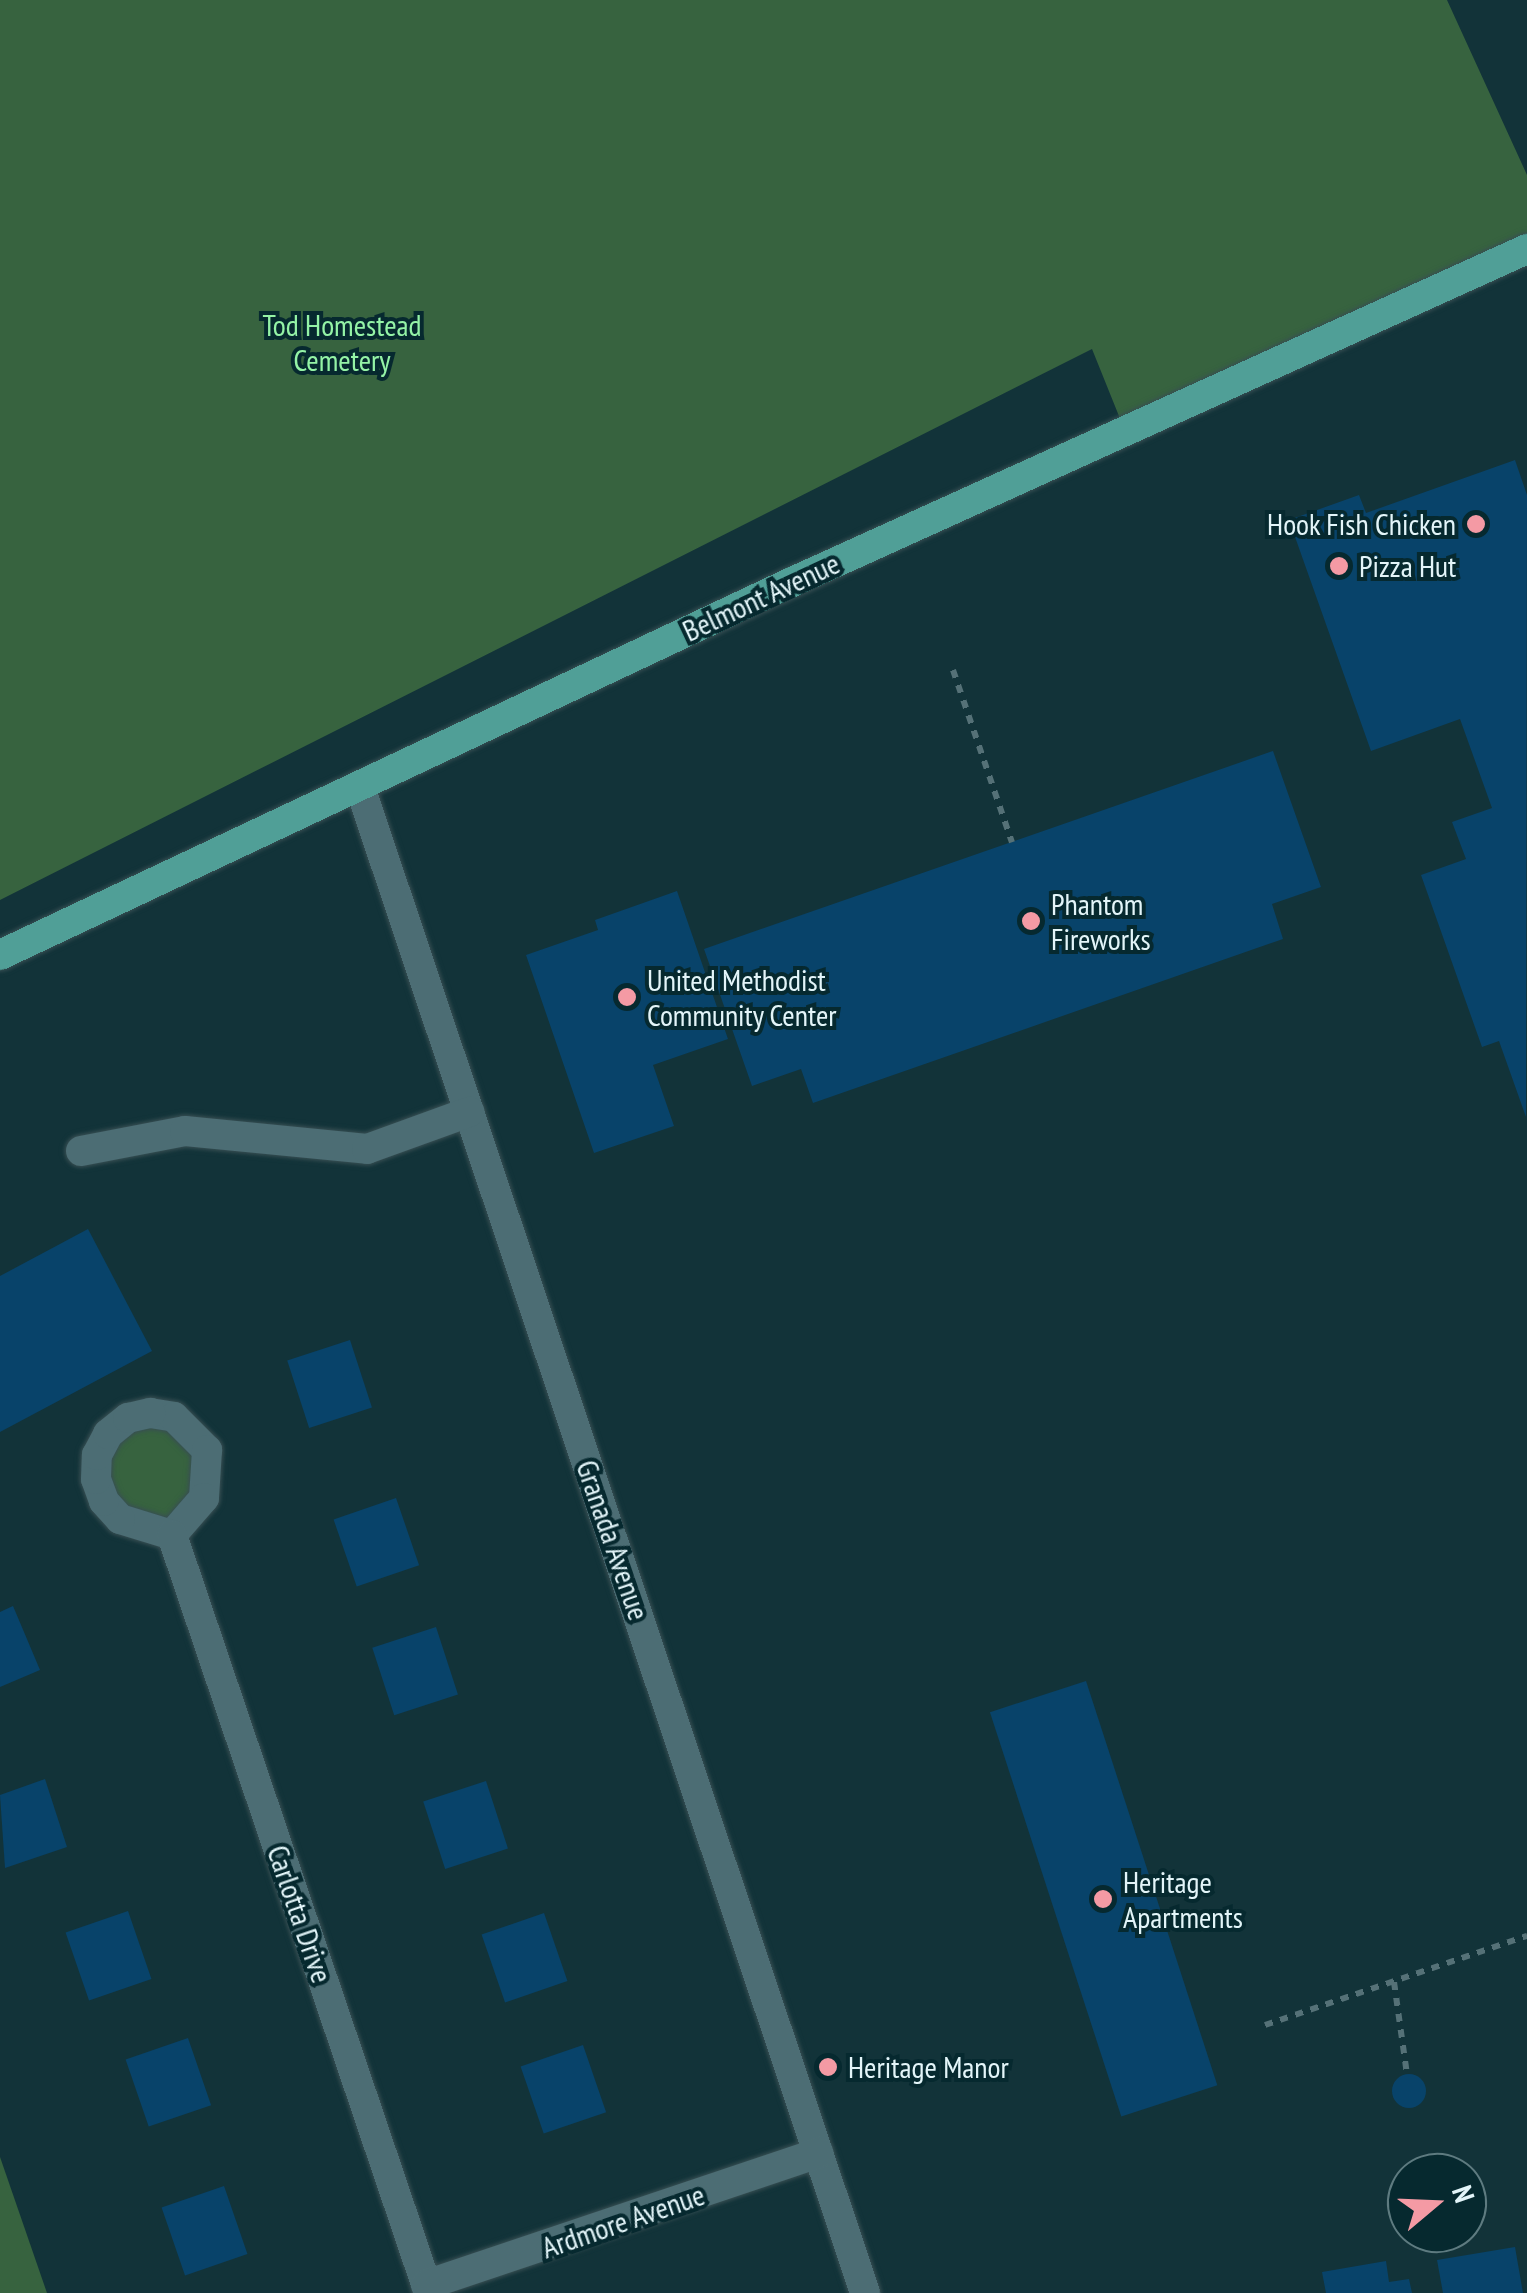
<!DOCTYPE html>
<html>
<head>
<meta charset="utf-8">
<style>
  body { margin:0 }
  #map { position:relative; width:1527px; height:2293px; overflow:hidden; background:#123339; font-family:"PT Sans Narrow",sans-serif }
  div>[style] { position:absolute }
  .green>* { inset:0; background:#37633f }
  .building>* { inset:0; background:#08436a; transform-origin:0 0 }
  .round { border-radius:50% }
  .path>* { height:6px; margin-top:-3px; transform-origin:0; background:repeating-linear-gradient(90deg,#557177 0 8px,transparent 0 16px) }
  .roads { filter:drop-shadow(0 0 2px #384f53) drop-shadow(0 0 2px #384f53) }
  .minor>* { height:30px; margin:-15px; padding:0 15px; transform-origin:15px; border-radius:15px; background:#4c6d74 }
  .major>* { height:30px; margin:-15px; padding:0 15px; transform-origin:15px; border-radius:15px; background:#509f97 }
  .dots>* { width:28px; height:28px; translate:-50% -50%; box-sizing:border-box; border:5px solid #06292f; border-radius:50% }
  span { translate:-50% -50%; white-space:nowrap; text-align:center; line-height:1.15; -webkit-text-stroke:8px #06292f; paint-order:stroke }
  .park-label { font-size:30px; color:#94f3a6 }
  .poi-label { font-size:30px; color:#e3f5f9 }
  .right { translate:-100% -50%; text-align:right }
  .left { translate:0 -50%; text-align:left }
  .street-label { font-size:30px; color:#e3f5f9 }
  .north { position:absolute; left:1387px; top:2153px; width:100px; height:100px; box-sizing:border-box; background:#06292f; border:2px solid #5e7b80; border-radius:50%; rotate:71deg; font-size:28px; font-weight:700; line-height:40px; text-align:center; color:#e3f5f9 }
  .north::after { content:''; display:block; margin:auto; width:35px; height:45px; background:#f49aa4; clip-path:polygon(50% 0,100% 100%,50% 72%,0 100%) }
</style>
</head>
<body>
<div id="map">
  <div class="green">
    <i style="clip-path:polygon(0 0,1447px 0,1527px 175px,1527px 249px,1125px 431px,1092px 349px,0 900px)"></i>
    <i style="clip-path:polygon(150px 1413px,207px 1450px,172px 1535px,120px 1519px,97px 1455px)"></i>
    <i style="clip-path:polygon(0 2157px,47px 2293px,0 2293px)"></i>
  </div>
  <div class="building">
    <i style="clip-path:polygon(1515px 460px,1527px 495px,1526px 1117px,1499px 1041px,1482px 1047px,1421px 875px,1466px 859px,1452px 822px,1492px 808px,1460px 719px,1371px 751px,1289px 520px,1359px 495px,1366px 513px)"></i>
    <i style="clip-path:polygon(1273px 751px,1321px 887px,1272px 904px,1283px 939px,813px 1103px,801px 1069px,752px 1086px,704px 949px)"></i>
    <i style="clip-path:polygon(677px 891px,728px 1039px,653px 1065px,674px 1126px,594px 1153px,526px 955px,598px 930px,595px 920px)"></i>
    <i style="clip-path:polygon(88px 1229px,152px 1351px,0 1432px,0 1276px)"></i>
    <i style="left:350px;top:1340px;width:71px;height:66px;rotate:72deg"></i>
    <i style="left:396px;top:1498px;width:71px;height:66px;rotate:71deg"></i>
    <i style="clip-path:polygon(13px 1606px,40px 1670px,0 1687px,0 1612px)"></i>
    <i style="left:436px;top:1627px;width:71px;height:67px;rotate:72deg"></i>
    <i style="left:1086px;top:1681px;width:425px;height:101px;rotate:72deg"></i>
    <i style="clip-path:polygon(45px 1779px,67px 1847px,5px 1868px,0 1795px)"></i>
    <i style="left:486px;top:1781px;width:71px;height:66px;rotate:72deg"></i>
    <i style="left:128px;top:1911px;width:72px;height:66px;rotate:71deg"></i>
    <i style="left:544px;top:1913px;width:72px;height:66px;rotate:71deg"></i>
    <i style="left:188px;top:2038px;width:71px;height:66px;rotate:71deg"></i>
    <i style="left:583px;top:2045px;width:71px;height:66px;rotate:71deg"></i>
    <i class="round" style="left:1392px;top:2074px;width:34px;height:34px"></i>
    <i style="left:224px;top:2186px;width:72px;height:66px;rotate:71deg"></i>
    <i style="clip-path:polygon(1515px 2247px,1523px 2293px,1443px 2293px,1437px 2260px)"></i>
    <i style="clip-path:polygon(1386px 2261px,1389px 2282px,1409px 2279px,1412px 2293px,1326px 2293px,1322px 2272px)"></i>
  </div>
  <div class="path">
    <i style="left:953px;top:670px;width:182px;rotate:71.1deg"></i>
    <i style="left:1394px;top:1982px;width:93px;rotate:82deg"></i>
    <i style="left:1265px;top:2025px;width:277px;rotate:-18.8deg"></i>
  </div>
  <div class="roads">
    <div class="minor">
      <i style="left:360px;top:787px;width:1588px;rotate:71.46deg"></i>
      <i style="left:81px;top:1151px;width:106px;rotate:-10.9deg"></i>
      <i style="left:185px;top:1131px;width:183px;rotate:5.6deg"></i>
      <i style="left:367px;top:1149px;width:109px;rotate:-19.9deg"></i>
      <i style="left:150px;top:1413px;width:24px;rotate:9deg"></i>
      <i style="left:174px;top:1417px;width:47px;rotate:45deg"></i>
      <i style="left:207px;top:1450px;width:48px;rotate:93.6deg"></i>
      <i style="left:204px;top:1498px;width:49px;rotate:130.9deg"></i>
      <i style="left:172px;top:1535px;width:54px;rotate:-162.9deg"></i>
      <i style="left:120px;top:1519px;width:24px;rotate:-132deg"></i>
      <i style="left:104px;top:1501px;width:23px;rotate:-110deg"></i>
      <i style="left:96px;top:1479px;width:24px;rotate:-88deg"></i>
      <i style="left:97px;top:1455px;width:24px;rotate:-62deg"></i>
      <i style="left:108px;top:1434px;width:26px;rotate:-39deg"></i>
      <i style="left:128px;top:1418px;width:23px;rotate:-13deg"></i>
      <i style="left:172px;top:1535px;width:800px;rotate:71.27deg"></i>
      <i style="left:426px;top:2285px;width:414px;rotate:-18.6deg"></i>
    </div>
    <div class="major">
      <i style="left:0;top:955px;width:873px;rotate:-25.22deg"></i>
      <i style="left:790px;top:583px;width:809px;rotate:-24.38deg"></i>
    </div>
  </div>
  <div class="dots">
    <i style="left:1476px;top:524px;background:#f49aa4"></i>
    <i style="left:1339px;top:566px;background:#f49aa4"></i>
    <i style="left:1031px;top:921px;background:#f49aa4"></i>
    <i style="left:627px;top:997px;background:#f49aa4"></i>
    <i style="left:1103px;top:1899px;background:#f49aa4"></i>
    <i style="left:828px;top:2067px;background:#f49aa4"></i>
  </div>
  <div class="park-label">
    <span style="left:342px;top:342px">Tod Homestead<br>Cemetery</span>
  </div>
  <div class="poi-label">
    <span class="right" style="left:1456px;top:524px">Hook Fish Chicken</span>
    <span class="left" style="left:1359px;top:566px">Pizza Hut</span>
    <span class="left" style="left:1051px;top:921px">Phantom<br>Fireworks</span>
    <span class="left" style="left:647px;top:997px">United Methodist<br>Community Center</span>
    <span class="left" style="left:1123px;top:1899px">Heritage<br>Apartments</span>
    <span class="left" style="left:848px;top:2067px">Heritage Manor</span>
  </div>
  <div class="street-label">
    <span style="left:761px;top:597px;rotate:-25deg">Belmont Avenue</span>
    <span style="left:613px;top:1540px;rotate:71deg">Granada Avenue</span>
    <span style="left:300px;top:1914px;rotate:71deg">Carlotta Drive</span>
    <span style="left:623px;top:2221px;rotate:-19deg">Ardmore Avenue</span>
  </div>
  <div class="north">N</div>
</div>
</body>
</html>
